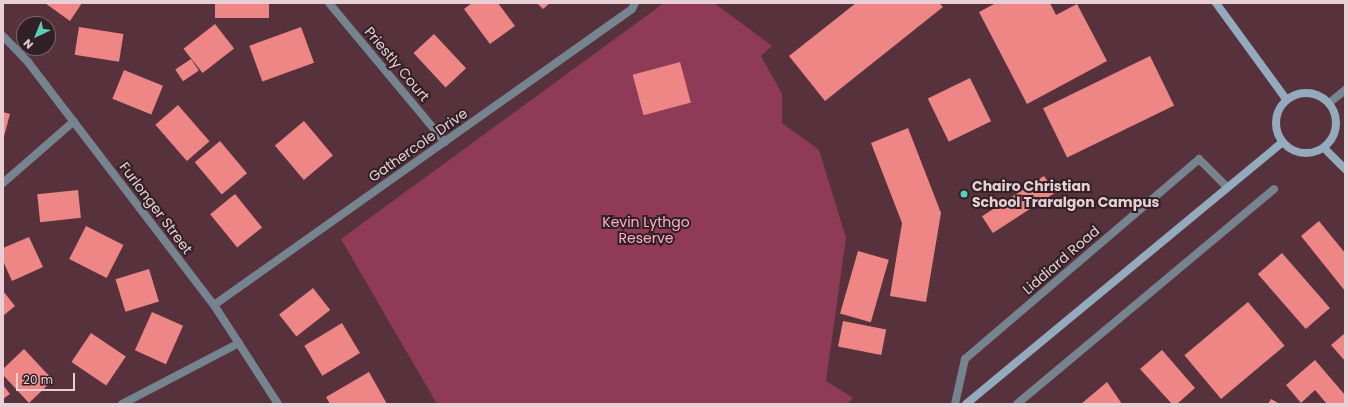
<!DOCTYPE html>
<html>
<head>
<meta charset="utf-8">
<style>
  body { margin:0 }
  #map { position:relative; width:1348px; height:407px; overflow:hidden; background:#57323d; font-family:Poppins,sans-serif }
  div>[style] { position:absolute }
  .green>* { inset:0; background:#8f3b58 }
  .building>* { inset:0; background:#ee8685; transform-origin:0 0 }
  .lane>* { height:8px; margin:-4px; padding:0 4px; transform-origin:4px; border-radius:4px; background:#768490 }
  .street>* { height:8px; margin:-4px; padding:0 4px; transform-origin:4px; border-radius:4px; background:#768490 }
  .secondary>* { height:8px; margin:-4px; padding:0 4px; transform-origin:4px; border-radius:4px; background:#93abbd }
  .secondary>.ring { margin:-4px; padding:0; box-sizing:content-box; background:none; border:8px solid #93abbd; border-radius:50% }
  .dots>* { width:11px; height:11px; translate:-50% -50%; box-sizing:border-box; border:2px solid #312025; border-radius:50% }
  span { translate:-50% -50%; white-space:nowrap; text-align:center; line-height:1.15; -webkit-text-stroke:4px #312025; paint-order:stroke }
  .street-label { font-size:14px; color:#e7cfd5 }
  .poi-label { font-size:14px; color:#e7cfd5; font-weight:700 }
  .left { translate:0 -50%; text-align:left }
  .park-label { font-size:14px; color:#ffb0c6 }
  .frame { position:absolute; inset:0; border:4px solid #e7cfd5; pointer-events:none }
  .north { position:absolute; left:16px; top:16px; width:40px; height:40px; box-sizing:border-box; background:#312025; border:1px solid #7a666b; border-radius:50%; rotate:224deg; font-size:11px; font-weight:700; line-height:16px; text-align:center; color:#e7cfd5 }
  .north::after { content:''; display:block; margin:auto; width:14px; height:18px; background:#5bcebb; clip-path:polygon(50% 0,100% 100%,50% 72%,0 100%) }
  .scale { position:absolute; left:16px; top:373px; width:59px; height:18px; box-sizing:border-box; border:2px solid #e7cfd5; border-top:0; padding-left:5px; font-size:12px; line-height:14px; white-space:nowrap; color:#e7cfd5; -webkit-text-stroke:3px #312025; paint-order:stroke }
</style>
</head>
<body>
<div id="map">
  <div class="green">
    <i style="clip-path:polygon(664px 3px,714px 3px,772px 46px,761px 56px,782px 94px,782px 123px,819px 150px,846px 238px,826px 381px,853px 398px,847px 404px,437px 404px,341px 239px)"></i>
  </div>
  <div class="building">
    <i style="clip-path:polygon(45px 3px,82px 3px,70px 21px)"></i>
    <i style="left:215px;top:3px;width:54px;height:15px"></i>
    <i style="clip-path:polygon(472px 3px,498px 3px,515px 26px,490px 44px,464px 9px)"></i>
    <i style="clip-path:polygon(537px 3px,550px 3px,543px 9px)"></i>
    <i style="clip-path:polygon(856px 3px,939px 3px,943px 7px,825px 101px,789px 56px)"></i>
    <i style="clip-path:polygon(996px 3px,1050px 3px,1056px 15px,1077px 4px,1107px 61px,1027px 104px,979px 12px)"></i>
    <i style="left:215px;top:24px;width:31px;height:40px;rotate:52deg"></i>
    <i style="left:79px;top:27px;width:45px;height:28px;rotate:9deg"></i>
    <i style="left:301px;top:27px;width:38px;height:55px;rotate:70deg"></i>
    <i style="left:434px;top:34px;width:47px;height:28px;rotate:47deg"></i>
    <i style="left:1150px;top:56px;width:55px;height:119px;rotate:64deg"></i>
    <i style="left:191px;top:59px;width:14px;height:19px;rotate:56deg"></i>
    <i style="left:680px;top:62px;width:42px;height:49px;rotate:75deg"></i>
    <i style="left:124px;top:70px;width:42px;height:31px;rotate:22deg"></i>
    <i style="left:970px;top:78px;width:48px;height:47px;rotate:64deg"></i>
    <i style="left:178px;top:105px;width:48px;height:30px;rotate:49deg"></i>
    <i style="clip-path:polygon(3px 112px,10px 114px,3px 140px)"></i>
    <i style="left:304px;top:121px;width:45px;height:38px;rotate:50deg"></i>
    <i style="clip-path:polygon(908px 128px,941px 213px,926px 302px,890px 296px,902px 223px,871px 143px)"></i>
    <i style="left:220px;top:141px;width:42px;height:33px;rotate:50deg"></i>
    <i style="left:1044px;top:176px;width:20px;height:74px;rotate:57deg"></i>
    <i style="left:78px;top:190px;width:28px;height:41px;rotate:84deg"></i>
    <i style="left:235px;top:194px;width:43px;height:32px;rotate:51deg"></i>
    <i style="clip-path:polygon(1319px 221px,1345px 253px,1345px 291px,1301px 236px)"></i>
    <i style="left:86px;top:226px;width:42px;height:37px;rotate:27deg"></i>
    <i style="clip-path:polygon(29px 237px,43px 267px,12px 281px,3px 261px,3px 248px)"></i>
    <i style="left:858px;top:251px;width:32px;height:65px;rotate:16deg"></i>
    <i style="left:1282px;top:253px;width:73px;height:32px;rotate:49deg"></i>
    <i style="left:149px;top:269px;width:34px;height:35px;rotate:73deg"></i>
    <i style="left:313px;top:288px;width:28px;height:43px;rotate:52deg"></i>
    <i style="clip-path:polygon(3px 291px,15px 306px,3px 316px)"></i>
    <i style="left:1248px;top:302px;width:57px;height:83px;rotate:50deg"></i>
    <i style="left:152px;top:312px;width:34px;height:42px;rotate:24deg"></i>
    <i style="left:843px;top:321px;width:44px;height:26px;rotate:11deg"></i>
    <i style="left:342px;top:323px;width:35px;height:44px;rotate:59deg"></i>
    <i style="left:91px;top:333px;width:42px;height:35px;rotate:34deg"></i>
    <i style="clip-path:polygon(1345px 333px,1345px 361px,1331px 345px)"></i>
    <i style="clip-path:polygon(24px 349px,53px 380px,29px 403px,3px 375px,3px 369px)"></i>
    <i style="clip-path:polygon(1162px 350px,1195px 388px,1177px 404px,1172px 404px,1140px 369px)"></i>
    <i style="clip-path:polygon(1315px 360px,1345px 395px,1345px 404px,1327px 404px,1315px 390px,1301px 403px,1286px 385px)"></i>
    <i style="clip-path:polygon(369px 372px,387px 404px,330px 404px,326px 397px)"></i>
    <i style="clip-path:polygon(1107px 382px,1122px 404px,1081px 404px)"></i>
    <i style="clip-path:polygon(3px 385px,10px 394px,3px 399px)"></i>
    <i style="clip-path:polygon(1271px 399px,1280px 404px,1268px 404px)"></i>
  </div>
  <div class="lane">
    <i style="left:955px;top:404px;width:46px;rotate:-77.5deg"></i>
    <i style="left:965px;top:359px;width:308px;rotate:-40.5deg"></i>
    <i style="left:1199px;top:159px;width:38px;rotate:45deg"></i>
  </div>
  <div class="street">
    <i style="left:329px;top:3px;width:181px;rotate:50.2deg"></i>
    <i style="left:3px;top:36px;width:36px;rotate:46deg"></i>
    <i style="left:28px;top:62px;width:306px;rotate:52.6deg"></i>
    <i style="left:214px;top:305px;width:118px;rotate:57.1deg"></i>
    <i style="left:1329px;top:103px;width:21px;rotate:-39deg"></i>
    <i style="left:3px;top:183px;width:94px;rotate:-41.1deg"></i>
    <i style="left:214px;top:305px;width:512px;rotate:-35.3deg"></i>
    <i style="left:632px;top:9px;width:7px;rotate:-63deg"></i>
    <i style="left:122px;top:404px;width:132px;rotate:-27.5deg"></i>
    <i style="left:1017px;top:404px;width:335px;rotate:-39.9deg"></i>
  </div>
  <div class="secondary">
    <i style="left:1216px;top:3px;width:119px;rotate:53.9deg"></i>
    <i class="ring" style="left:1276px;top:93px;width:52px;height:52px"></i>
    <i style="left:1324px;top:148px;width:30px;rotate:45deg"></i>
    <i style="left:966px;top:404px;width:410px;rotate:-39.6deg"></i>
  </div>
  <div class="dots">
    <i style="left:964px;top:194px;background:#5bcebb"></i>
  </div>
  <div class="street-label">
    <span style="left:397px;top:64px;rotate:50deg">Priestly Court</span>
    <span style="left:418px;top:145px;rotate:-35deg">Gathercole Drive</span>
    <span style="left:156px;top:208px;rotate:53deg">Furlonger Street</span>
    <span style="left:1061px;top:260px;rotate:-41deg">Liddiard Road</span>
  </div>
  <div class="poi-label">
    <span class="left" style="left:972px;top:194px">Chairo Christian<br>School Traralgon Campus</span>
  </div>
  <div class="park-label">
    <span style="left:646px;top:230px">Kevin Lythgo<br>Reserve</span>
  </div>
  <div class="frame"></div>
  <div class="north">N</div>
  <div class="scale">20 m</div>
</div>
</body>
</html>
